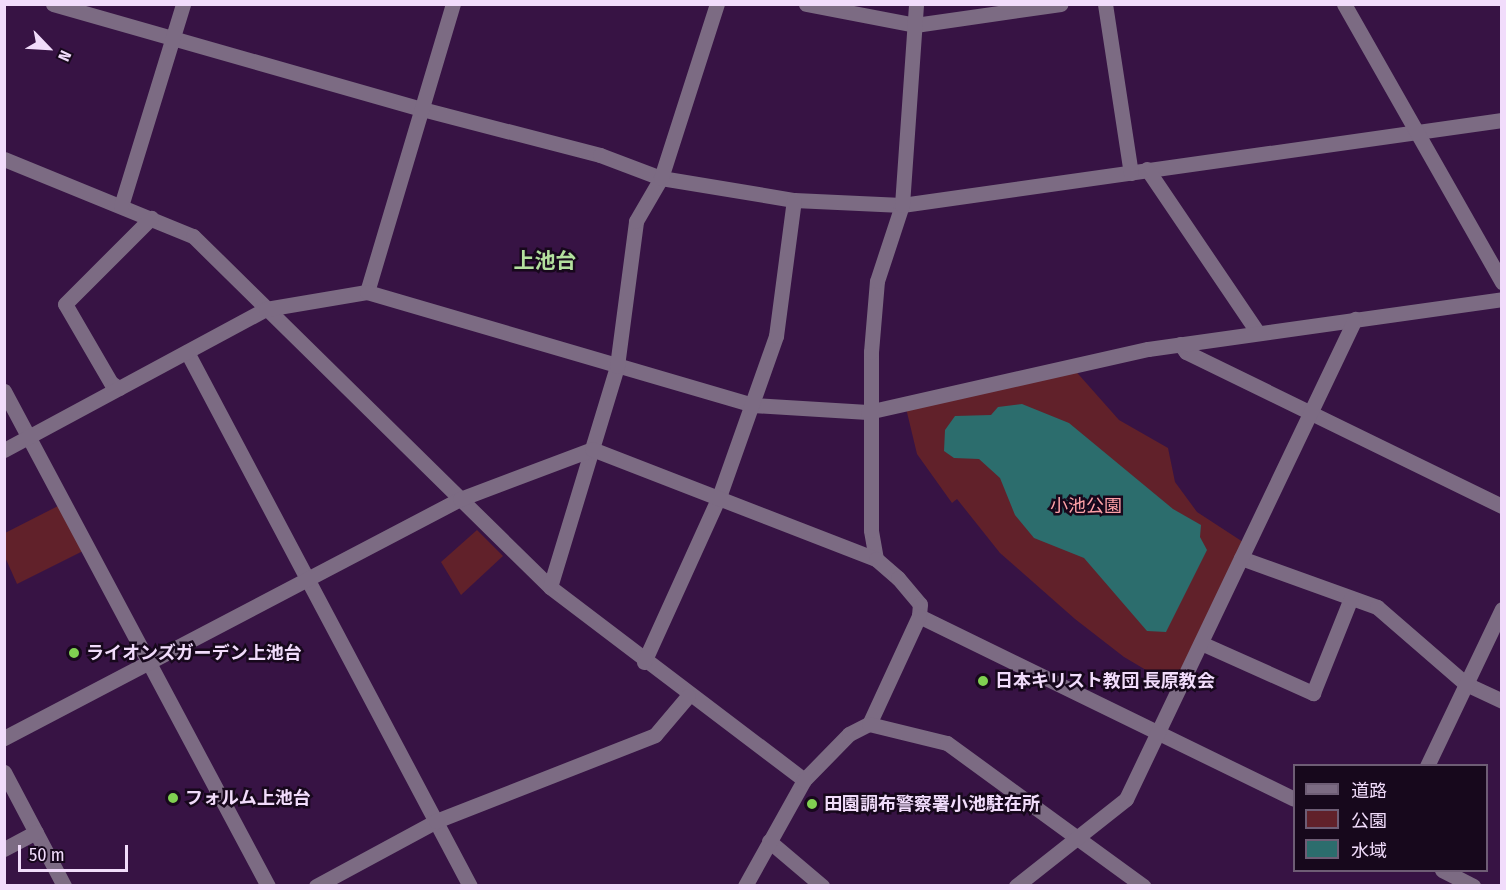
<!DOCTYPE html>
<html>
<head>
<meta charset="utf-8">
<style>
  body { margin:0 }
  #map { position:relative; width:1506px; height:890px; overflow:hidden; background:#371344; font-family:"Fira Sans Condensed","Noto Sans JP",sans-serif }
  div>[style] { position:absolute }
  .green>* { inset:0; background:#61212a }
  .water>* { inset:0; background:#2c6d6d }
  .minor>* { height:15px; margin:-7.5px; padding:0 7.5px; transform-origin:7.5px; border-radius:7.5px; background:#7c6b83 }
  .dots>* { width:16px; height:16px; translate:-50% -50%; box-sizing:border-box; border:3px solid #17081c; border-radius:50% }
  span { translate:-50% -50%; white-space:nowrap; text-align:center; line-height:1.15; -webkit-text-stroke:5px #17081c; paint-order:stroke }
  .park-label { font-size:18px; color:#fea1a7 }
  .poi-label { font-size:18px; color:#f1dcfb; font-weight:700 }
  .left { translate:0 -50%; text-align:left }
  .quarter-label { font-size:21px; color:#b3e09e; font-weight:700 }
  .frame { position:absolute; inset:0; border:6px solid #f1dcfb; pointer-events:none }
  .legend { position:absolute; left:1293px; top:764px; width:195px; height:108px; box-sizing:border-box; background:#17081c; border:2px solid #6e5d75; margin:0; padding:8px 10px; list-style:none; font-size:18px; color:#f1dcfb }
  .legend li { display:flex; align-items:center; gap:12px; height:30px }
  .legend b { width:30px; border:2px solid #6e5d75 }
  .north { position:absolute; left:18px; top:18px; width:60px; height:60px; -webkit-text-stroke:4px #17081c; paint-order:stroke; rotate:115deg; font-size:16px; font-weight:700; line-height:24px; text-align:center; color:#f1dcfb }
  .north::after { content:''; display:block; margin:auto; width:21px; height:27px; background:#f1dcfb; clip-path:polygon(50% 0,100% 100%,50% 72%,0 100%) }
  .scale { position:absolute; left:18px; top:845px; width:110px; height:27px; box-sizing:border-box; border:3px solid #f1dcfb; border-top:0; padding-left:8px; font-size:18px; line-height:21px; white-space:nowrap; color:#f1dcfb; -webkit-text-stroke:4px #17081c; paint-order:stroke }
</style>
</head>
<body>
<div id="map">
  <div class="green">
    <i style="clip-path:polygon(1072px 367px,1119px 420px,1168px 448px,1175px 482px,1197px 512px,1243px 542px,1173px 686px,1124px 657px,1075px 619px,1000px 553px,957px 499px,952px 503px,917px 454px,905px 404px)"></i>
    <i style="clip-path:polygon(58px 506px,83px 551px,17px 584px,5px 557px,5px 533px)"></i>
    <i style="clip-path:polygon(477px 530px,503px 556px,461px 595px,441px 562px)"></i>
  </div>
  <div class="water">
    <i style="clip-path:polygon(1022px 404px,1069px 423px,1173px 509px,1201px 525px,1200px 537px,1207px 550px,1166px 632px,1147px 631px,1084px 558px,1034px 538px,1015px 515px,1000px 478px,979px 459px,954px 458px,944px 451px,945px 430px,955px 416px,991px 415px,998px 407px)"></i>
  </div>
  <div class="minor">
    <i style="left:53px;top:4px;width:384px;rotate:15.9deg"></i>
    <i style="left:422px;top:109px;width:184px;rotate:14.5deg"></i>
    <i style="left:600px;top:155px;width:65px;rotate:20.7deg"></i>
    <i style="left:661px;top:178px;width:135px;rotate:9.4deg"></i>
    <i style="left:794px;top:200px;width:108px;rotate:2.7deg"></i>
    <i style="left:902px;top:205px;width:606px;rotate:-8.06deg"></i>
    <i style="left:806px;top:4px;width:111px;rotate:10.9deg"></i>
    <i style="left:915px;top:25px;width:147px;rotate:-8.2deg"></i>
    <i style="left:1105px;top:4px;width:171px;rotate:81.3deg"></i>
    <i style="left:1344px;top:4px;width:320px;rotate:60.4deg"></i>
    <i style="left:4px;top:159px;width:204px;rotate:22.2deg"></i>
    <i style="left:193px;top:236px;width:501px;rotate:44.51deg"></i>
    <i style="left:550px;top:587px;width:319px;rotate:37.2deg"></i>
    <i style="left:1147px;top:169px;width:198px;rotate:55.9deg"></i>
    <i style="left:121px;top:206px;width:211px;rotate:-72.9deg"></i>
    <i style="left:367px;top:292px;width:301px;rotate:-73.4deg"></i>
    <i style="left:1180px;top:344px;width:10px;rotate:53deg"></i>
    <i style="left:1186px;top:352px;width:352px;rotate:26deg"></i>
    <i style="left:187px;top:352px;width:604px;rotate:62.08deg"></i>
    <i style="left:119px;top:388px;width:9px;rotate:-148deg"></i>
    <i style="left:111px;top:383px;width:91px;rotate:-120.2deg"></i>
    <i style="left:65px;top:304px;width:122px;rotate:-45deg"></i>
    <i style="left:4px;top:391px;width:561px;rotate:61.93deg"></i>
    <i style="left:4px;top:450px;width:298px;rotate:-28.3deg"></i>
    <i style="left:266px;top:309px;width:102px;rotate:-9.6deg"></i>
    <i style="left:367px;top:292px;width:402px;rotate:16.3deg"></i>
    <i style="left:753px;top:405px;width:115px;rotate:3.5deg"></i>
    <i style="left:868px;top:412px;width:287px;rotate:-12.7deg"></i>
    <i style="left:1148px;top:349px;width:358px;rotate:-8deg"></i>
    <i style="left:1241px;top:558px;width:145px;rotate:19.8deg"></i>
    <i style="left:1377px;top:607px;width:118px;rotate:40.9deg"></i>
    <i style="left:1466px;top:684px;width:40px;rotate:25deg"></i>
    <i style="left:876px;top:559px;width:29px;rotate:-100deg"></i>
    <i style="left:871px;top:530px;width:178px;rotate:-90deg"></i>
    <i style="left:871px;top:352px;width:71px;rotate:-85.2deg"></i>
    <i style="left:877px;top:281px;width:80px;rotate:-71.8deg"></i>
    <i style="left:902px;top:205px;width:201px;rotate:-86deg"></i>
    <i style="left:550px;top:587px;width:231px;rotate:-73.1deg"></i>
    <i style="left:617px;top:366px;width:146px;rotate:-82.5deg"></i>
    <i style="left:636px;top:221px;width:50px;rotate:-59.8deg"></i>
    <i style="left:661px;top:178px;width:183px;rotate:-72.2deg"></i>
    <i style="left:919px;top:616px;width:417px;rotate:26deg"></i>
    <i style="left:1201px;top:643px;width:123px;rotate:24.1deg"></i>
    <i style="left:1313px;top:693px;width:102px;rotate:-68.2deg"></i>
    <i style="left:644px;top:662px;width:181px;rotate:-65.6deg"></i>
    <i style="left:719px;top:497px;width:171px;rotate:-70.5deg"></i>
    <i style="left:776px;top:336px;width:137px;rotate:-82.5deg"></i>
    <i style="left:4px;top:738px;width:515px;rotate:-27.66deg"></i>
    <i style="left:460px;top:499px;width:141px;rotate:-20.7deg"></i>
    <i style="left:592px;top:449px;width:305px;rotate:21.2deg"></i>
    <i style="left:876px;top:559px;width:29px;rotate:41deg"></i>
    <i style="left:898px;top:578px;width:34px;rotate:50deg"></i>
    <i style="left:920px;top:604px;width:12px;rotate:95deg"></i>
    <i style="left:919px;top:616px;width:119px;rotate:114.8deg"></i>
    <i style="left:1427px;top:766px;width:174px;rotate:-64.5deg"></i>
    <i style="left:4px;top:772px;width:129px;rotate:62.2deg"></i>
    <i style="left:769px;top:841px;width:70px;rotate:40.3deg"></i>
    <i style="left:4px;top:849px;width:36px;rotate:-28deg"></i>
    <i style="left:1442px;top:870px;width:35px;rotate:27deg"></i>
    <i style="left:316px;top:886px;width:136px;rotate:-28.4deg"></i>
    <i style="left:436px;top:821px;width:235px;rotate:-21.4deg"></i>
    <i style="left:655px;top:735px;width:51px;rotate:-49.8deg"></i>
    <i style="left:745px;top:886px;width:121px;rotate:-60.9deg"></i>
    <i style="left:804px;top:780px;width:64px;rotate:-45.6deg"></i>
    <i style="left:849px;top:734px;width:22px;rotate:-27deg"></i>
    <i style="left:869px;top:724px;width:80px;rotate:13.7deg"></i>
    <i style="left:947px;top:743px;width:243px;rotate:36.1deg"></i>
    <i style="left:1016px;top:886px;width:140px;rotate:-38.3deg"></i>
    <i style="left:1126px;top:799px;width:532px;rotate:-64.49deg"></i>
  </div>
  <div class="dots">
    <i style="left:74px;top:653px;background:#80d051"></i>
    <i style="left:983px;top:681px;background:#80d051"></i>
    <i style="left:173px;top:798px;background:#80d051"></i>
    <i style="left:812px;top:804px;background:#80d051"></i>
  </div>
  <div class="park-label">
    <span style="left:1086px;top:506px">小池公園</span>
  </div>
  <div class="poi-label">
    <span class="left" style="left:86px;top:653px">ライオンズガーデン上池台</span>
    <span class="left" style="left:995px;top:681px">日本キリスト教団 長原教会</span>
    <span class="left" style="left:185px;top:798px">フォルム上池台</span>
    <span class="left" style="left:824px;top:804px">田園調布警察署小池駐在所</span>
  </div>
  <div class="quarter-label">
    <span style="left:545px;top:261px">上池台</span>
  </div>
  <div class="frame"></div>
  <ul class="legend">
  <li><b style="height:8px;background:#7c6b83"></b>道路</li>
  <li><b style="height:16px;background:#61212a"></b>公園</li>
  <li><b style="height:16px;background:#2c6d6d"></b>水域</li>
  </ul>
  <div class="north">N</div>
  <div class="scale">50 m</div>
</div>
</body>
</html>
